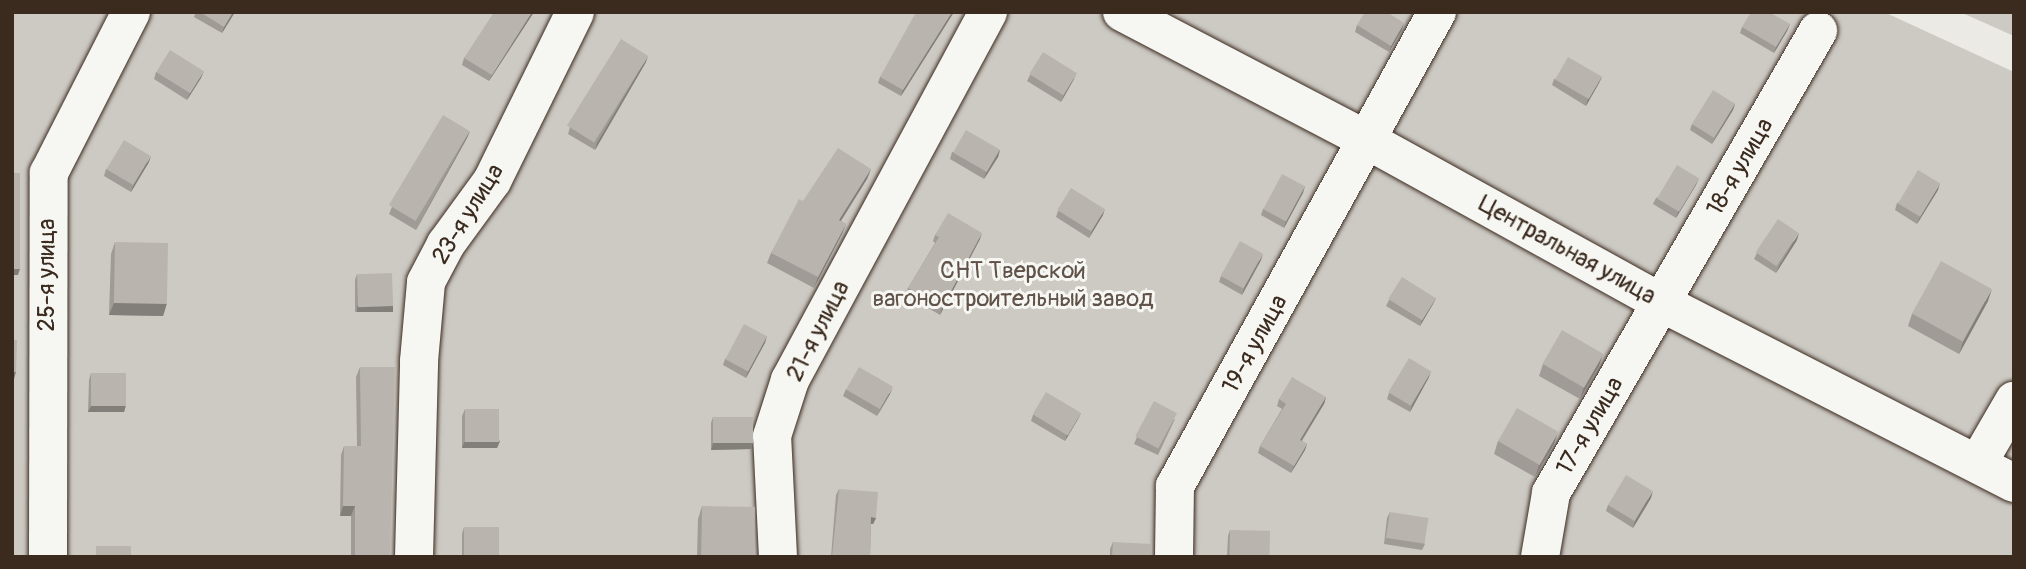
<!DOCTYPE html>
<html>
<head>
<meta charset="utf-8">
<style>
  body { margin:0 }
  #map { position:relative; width:2026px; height:569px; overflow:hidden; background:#ebeae5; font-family:Pangolin,sans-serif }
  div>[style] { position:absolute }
  .green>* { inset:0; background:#cdcac4 }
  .roads { filter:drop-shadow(0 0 2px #3b2a1e) drop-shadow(0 0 2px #3b2a1e) }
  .minor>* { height:38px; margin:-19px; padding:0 19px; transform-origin:19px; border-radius:19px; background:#f6f6f2 }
  .wall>* { inset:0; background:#a09b96 }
  .shaded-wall>* { inset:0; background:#827e7a; transform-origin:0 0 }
  .building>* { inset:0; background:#bab4ae; transform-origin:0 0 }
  span { translate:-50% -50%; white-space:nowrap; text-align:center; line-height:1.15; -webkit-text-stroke:6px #f6f6f2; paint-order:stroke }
  .street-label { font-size:24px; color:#3b2a1e }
  .park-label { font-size:24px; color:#605248 }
  .frame { position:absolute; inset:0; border:14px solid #3b2a1e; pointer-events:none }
</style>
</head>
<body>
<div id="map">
  <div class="green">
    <i style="clip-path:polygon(12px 12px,1884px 12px,2014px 72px,2014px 557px,12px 557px)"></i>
    <i style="clip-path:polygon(1960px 12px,2014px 12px,2014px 36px)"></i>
  </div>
  <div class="roads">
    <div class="minor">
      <i style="left:1122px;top:12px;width:276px;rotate:27.6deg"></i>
      <i style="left:1367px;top:140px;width:337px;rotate:28.9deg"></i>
      <i style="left:1662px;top:303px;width:395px;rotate:27.1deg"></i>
      <i style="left:1978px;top:463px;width:72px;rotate:-59.9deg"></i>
      <i style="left:48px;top:557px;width:384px;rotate:-89.9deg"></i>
      <i style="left:49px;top:173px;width:181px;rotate:-63deg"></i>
      <i style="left:414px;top:557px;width:196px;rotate:-88.5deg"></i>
      <i style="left:419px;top:361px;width:79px;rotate:-84.9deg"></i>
      <i style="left:426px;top:282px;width:43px;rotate:-62.2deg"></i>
      <i style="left:446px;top:244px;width:78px;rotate:-53.9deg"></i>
      <i style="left:492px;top:181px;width:188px;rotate:-63.8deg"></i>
      <i style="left:778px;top:557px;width:121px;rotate:-92.8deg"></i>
      <i style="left:772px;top:436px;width:59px;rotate:-72.2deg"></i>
      <i style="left:790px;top:380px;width:418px;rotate:-61.7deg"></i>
      <i style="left:1174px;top:557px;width:71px;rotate:-89.2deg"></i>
      <i style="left:1175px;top:486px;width:542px;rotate:-61.07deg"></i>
      <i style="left:1540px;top:557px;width:65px;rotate:-80.2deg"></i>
      <i style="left:1551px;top:493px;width:534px;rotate:-59.98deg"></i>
    </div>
  </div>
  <div class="wall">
    <i style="clip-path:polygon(196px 12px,235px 12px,222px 33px,194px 17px)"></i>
    <i style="clip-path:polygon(534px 12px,489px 81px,462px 65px,464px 58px)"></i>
    <i style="clip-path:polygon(954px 12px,901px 96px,878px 83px,880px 77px)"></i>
    <i style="clip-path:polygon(1790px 24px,1787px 31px,1774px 53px,1740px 33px,1742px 27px)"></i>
    <i style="clip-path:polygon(1357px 25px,1402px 30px,1389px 52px,1355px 32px)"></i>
    <i style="clip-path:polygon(646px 62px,595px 150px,568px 134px,570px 127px)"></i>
    <i style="clip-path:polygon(156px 72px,201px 78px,187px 100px,154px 79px)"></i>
    <i style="clip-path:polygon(1030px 75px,1074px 79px,1061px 102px,1027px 81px)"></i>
    <i style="clip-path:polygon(1602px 77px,1599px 83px,1586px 106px,1552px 85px,1554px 79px)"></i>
    <i style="clip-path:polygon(1735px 104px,1733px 110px,1712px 144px,1690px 130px,1692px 124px)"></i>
    <i style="clip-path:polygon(470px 131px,467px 138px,416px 230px,389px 214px,392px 207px)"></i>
    <i style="clip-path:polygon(1000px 150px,998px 157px,984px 179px,950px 159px,952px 152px)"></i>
    <i style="clip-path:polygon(149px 162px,131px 192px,104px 176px,106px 169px)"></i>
    <i style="clip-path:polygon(871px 169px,867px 179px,841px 221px,846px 224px,842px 234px,814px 288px,767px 263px,771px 253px,803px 201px)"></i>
    <i style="clip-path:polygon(1699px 178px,1696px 185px,1676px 218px,1653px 204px,1656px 198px)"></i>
    <i style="clip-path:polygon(1305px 186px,1284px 228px,1261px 215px,1263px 209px)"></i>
    <i style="clip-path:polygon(1938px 190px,1917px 224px,1895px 210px,1897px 203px)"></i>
    <i style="clip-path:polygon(1058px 211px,1103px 215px,1089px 238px,1056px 217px)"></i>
    <i style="clip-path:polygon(935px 235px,980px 239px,940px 315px,905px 294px,908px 288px,935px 243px,933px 241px)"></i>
    <i style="clip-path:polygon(1797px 240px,1776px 273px,1754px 259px,1757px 253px)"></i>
    <i style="clip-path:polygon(115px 242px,167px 303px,163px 316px,109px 315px,111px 254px)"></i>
    <i style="clip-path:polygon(1261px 260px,1242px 295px,1219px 282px,1221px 276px)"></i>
    <i style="clip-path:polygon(357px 274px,393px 306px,390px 312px,355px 312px,355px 280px)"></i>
    <i style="clip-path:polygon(1436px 298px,1433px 304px,1420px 326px,1386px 306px,1389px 300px)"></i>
    <i style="clip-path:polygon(1988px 301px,1959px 354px,1908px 326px,1912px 314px)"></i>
    <i style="clip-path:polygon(767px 336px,746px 378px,723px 365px,725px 359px)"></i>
    <i style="clip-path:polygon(1603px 354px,1599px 366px,1580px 399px,1539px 376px,1543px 364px)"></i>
    <i style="clip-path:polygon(360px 367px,390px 557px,351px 557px,351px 516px,340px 516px,341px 455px,344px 446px,357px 446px,356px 377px)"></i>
    <i style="clip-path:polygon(91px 373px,126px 405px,124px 412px,88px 412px,89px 380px)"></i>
    <i style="clip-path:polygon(1429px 377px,1410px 412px,1387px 399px,1389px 393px)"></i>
    <i style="clip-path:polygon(846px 389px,890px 394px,877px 416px,843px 396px)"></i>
    <i style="clip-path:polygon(1326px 397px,1324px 404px,1302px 441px,1307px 444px,1305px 450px,1291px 473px,1258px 453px,1260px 446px,1282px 409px,1277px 406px,1279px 399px)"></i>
    <i style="clip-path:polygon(465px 409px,500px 441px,497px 448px,462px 448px,462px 416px)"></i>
    <i style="clip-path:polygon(1081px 413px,1078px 419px,1065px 441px,1031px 421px,1033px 415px)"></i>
    <i style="clip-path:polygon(713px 417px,751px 449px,711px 450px,711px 423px)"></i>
    <i style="clip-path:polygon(1175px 419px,1158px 455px,1134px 444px,1137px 437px)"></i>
    <i style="clip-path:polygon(1498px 441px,1554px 444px,1535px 477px,1494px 454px)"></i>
    <i style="clip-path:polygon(839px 489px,876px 518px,873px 524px,871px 524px,870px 557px,831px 557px,836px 495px)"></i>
    <i style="clip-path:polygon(1651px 498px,1633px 528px,1606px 511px,1608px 505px)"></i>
    <i style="clip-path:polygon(702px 506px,754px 557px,697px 557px,698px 519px)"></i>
    <i style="clip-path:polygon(1390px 512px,1425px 544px,1422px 550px,1384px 544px,1387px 518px)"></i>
    <i style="clip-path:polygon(464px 527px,500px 557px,462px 557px,462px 534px)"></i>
    <i style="clip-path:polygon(1230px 530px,1269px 557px,1227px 557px,1228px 536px)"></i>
    <i style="clip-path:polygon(1113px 542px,1151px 557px,1110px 557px,1110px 549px)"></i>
  </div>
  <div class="shaded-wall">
    <i style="clip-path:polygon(233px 12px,235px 12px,222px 33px,224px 27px)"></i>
    <i style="clip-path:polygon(532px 12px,534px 12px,489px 81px,492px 75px)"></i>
    <i style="clip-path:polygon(952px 12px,954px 12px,901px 96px,903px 90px)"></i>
    <i style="clip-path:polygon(1404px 23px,1402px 30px,1389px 52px,1391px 46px)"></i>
    <i style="clip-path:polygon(1790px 24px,1787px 31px,1774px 53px,1776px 47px)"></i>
    <i style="clip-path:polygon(648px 56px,646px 62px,595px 150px,597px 143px)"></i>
    <i style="clip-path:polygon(204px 71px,201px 78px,187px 100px,190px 93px)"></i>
    <i style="clip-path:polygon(1077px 73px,1074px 79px,1061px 102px,1064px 95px)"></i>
    <i style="clip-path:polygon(1602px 77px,1599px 83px,1586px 106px,1588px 99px)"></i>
    <i style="clip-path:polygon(1735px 104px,1733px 110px,1712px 144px,1715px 138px)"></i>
    <i style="clip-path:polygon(470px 131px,467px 138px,416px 230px,419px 224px)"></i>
    <i style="clip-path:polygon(1000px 150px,998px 157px,984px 179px,986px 173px)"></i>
    <i style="clip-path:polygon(151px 156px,149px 162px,131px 192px,133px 186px)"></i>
    <i style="clip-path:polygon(871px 169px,867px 179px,835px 230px,839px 220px)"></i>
    <i style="clip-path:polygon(1699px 178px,1696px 185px,1676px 218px,1678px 212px)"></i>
    <i style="clip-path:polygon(1940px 183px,1938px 190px,1917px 224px,1920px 217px)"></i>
    <i style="clip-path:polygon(1305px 186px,1303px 193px,1284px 228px,1286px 221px)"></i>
    <i style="clip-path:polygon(1105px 209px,1103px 215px,1089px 238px,1092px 231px)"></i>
    <i style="clip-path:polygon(846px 224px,842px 234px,814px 288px,818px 277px)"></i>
    <i style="clip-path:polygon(982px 233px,980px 239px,940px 315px,942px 308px)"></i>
    <i style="clip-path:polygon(1799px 233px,1797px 240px,1776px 273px,1779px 266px)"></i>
    <i style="clip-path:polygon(1263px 254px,1261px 260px,1242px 295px,1244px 288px)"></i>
    <i style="clip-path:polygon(12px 269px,20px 269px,18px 275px,12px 275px)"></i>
    <i style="clip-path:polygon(1992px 289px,1988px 301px,1959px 354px,1963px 342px)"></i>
    <i style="clip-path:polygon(1436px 298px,1433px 304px,1420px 326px,1422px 320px)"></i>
    <i style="clip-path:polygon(114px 303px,167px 303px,163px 316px,109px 315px)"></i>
    <i style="left:357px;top:306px;width:36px;height:6px"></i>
    <i style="clip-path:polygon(767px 336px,765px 343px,746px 378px,748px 371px)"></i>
    <i style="clip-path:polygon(1603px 354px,1599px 366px,1580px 399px,1584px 387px)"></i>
    <i style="clip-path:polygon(1431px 371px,1429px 377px,1410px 412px,1412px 405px)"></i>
    <i style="clip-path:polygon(12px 372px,16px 372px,14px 379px,12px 379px)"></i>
    <i style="clip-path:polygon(893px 387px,890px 394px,877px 416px,880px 410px)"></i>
    <i style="clip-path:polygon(1326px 397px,1324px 404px,1298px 446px,1300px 440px)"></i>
    <i style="clip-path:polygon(126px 405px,124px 412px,88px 412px,91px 406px)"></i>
    <i style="clip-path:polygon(1081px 413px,1078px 419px,1065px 441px,1067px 435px)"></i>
    <i style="clip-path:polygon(1558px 432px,1554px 444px,1535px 477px,1539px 465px)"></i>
    <i style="clip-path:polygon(500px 441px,497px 448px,462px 448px,464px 442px)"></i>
    <i style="clip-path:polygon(713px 443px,753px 443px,751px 449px,711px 450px)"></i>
    <i style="clip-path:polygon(1307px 444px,1305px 450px,1291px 473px,1294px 466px)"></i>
    <i style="clip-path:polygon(1653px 491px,1651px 498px,1633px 528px,1635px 521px)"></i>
    <i style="clip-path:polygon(343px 506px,355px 506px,351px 516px,340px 516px)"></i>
    <i style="clip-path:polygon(871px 517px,876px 518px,873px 524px,868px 524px)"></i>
  </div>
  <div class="building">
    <i style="clip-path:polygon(200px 12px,233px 12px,224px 27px)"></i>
    <i style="clip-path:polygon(494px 12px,532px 12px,492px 75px,464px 58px)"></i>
    <i style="clip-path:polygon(916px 12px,952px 12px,903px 90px,880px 77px)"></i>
    <i style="clip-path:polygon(1365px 12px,1387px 12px,1404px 23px,1391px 46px,1357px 25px)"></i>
    <i style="clip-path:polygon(1751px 12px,1769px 12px,1790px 24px,1776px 47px,1742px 27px)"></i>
    <i style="left:621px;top:39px;width:32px;height:102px;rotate:32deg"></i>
    <i style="left:170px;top:50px;width:40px;height:26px;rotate:32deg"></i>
    <i style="left:1043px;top:52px;width:40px;height:26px;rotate:32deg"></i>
    <i style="left:1568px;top:57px;width:39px;height:26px;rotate:30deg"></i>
    <i style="left:1713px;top:90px;width:26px;height:40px;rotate:32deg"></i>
    <i style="left:443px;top:115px;width:31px;height:105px;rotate:31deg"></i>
    <i style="left:966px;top:130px;width:39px;height:26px;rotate:30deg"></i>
    <i style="left:124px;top:140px;width:31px;height:34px;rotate:31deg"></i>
    <i style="clip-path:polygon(838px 148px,871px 169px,839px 220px,846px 224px,818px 277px,771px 253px,799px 199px,803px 201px)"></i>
    <i style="left:1677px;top:165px;width:26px;height:39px;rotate:31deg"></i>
    <i style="left:1918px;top:170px;width:26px;height:39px;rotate:31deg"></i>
    <i style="left:12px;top:173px;width:8px;height:96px"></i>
    <i style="left:1282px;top:174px;width:26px;height:40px;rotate:28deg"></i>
    <i style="left:1071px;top:188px;width:40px;height:26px;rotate:32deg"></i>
    <i style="clip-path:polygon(948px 213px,982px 233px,942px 308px,908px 288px,939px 237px,935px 235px)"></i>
    <i style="left:1778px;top:219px;width:25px;height:40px;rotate:34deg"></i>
    <i style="left:1240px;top:241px;width:26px;height:40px;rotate:29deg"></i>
    <i style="left:115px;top:242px;width:53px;height:61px;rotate:1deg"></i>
    <i style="left:1941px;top:261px;width:58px;height:60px;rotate:29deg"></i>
    <i style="left:392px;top:273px;width:33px;height:35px;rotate:88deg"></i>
    <i style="left:1402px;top:277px;width:40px;height:26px;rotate:32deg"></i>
    <i style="left:744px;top:324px;width:26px;height:40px;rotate:28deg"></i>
    <i style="left:1562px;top:330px;width:48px;height:39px;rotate:30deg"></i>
    <i style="clip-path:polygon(12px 340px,17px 340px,16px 372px,12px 372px)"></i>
    <i style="left:1409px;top:358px;width:26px;height:40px;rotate:31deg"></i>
    <i style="clip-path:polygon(360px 367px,395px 367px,390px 557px,355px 557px,355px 506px,343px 506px,344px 446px,361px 446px)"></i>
    <i style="left:859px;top:367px;width:39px;height:26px;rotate:30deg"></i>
    <i style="left:91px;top:373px;width:35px;height:33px"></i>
    <i style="clip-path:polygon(1292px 377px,1326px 397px,1300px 440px,1307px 444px,1294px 466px,1260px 446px,1286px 404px,1279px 399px)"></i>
    <i style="left:1046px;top:392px;width:41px;height:26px;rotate:31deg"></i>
    <i style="left:1154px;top:401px;width:26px;height:40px;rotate:28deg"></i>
    <i style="left:1517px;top:408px;width:48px;height:38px;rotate:30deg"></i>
    <i style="left:465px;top:409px;width:34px;height:33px"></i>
    <i style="left:713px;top:417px;width:40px;height:26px"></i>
    <i style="left:1626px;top:475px;width:31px;height:35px;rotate:31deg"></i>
    <i style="clip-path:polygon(839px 489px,878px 492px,876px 518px,871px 517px,870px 557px,832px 557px)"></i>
    <i style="left:702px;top:506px;width:53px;height:51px;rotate:1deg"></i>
    <i style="left:1390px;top:512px;width:39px;height:26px;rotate:9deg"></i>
    <i style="left:464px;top:527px;width:35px;height:30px"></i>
    <i style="left:1230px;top:530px;width:40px;height:26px;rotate:1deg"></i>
    <i style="clip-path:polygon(1113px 542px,1152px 544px,1151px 557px,1112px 557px)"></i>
    <i style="left:96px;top:546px;width:35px;height:11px"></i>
  </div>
  <div class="street-label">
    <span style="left:1740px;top:167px;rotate:-60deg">18-я улица</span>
    <span style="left:468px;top:214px;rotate:-58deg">23-я улица</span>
    <span style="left:1567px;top:250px;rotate:29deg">Центральная улица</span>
    <span style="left:47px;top:275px;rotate:-90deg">25-я улица</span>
    <span style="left:818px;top:331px;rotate:-63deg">21-я улица</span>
    <span style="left:1255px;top:344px;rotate:-61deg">19-я улица</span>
    <span style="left:1590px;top:426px;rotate:-60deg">17-я улица</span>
  </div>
  <div class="park-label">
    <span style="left:1013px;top:285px">СНТ Тверской<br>вагоностроительный завод</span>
  </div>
  <div class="frame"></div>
</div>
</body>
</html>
